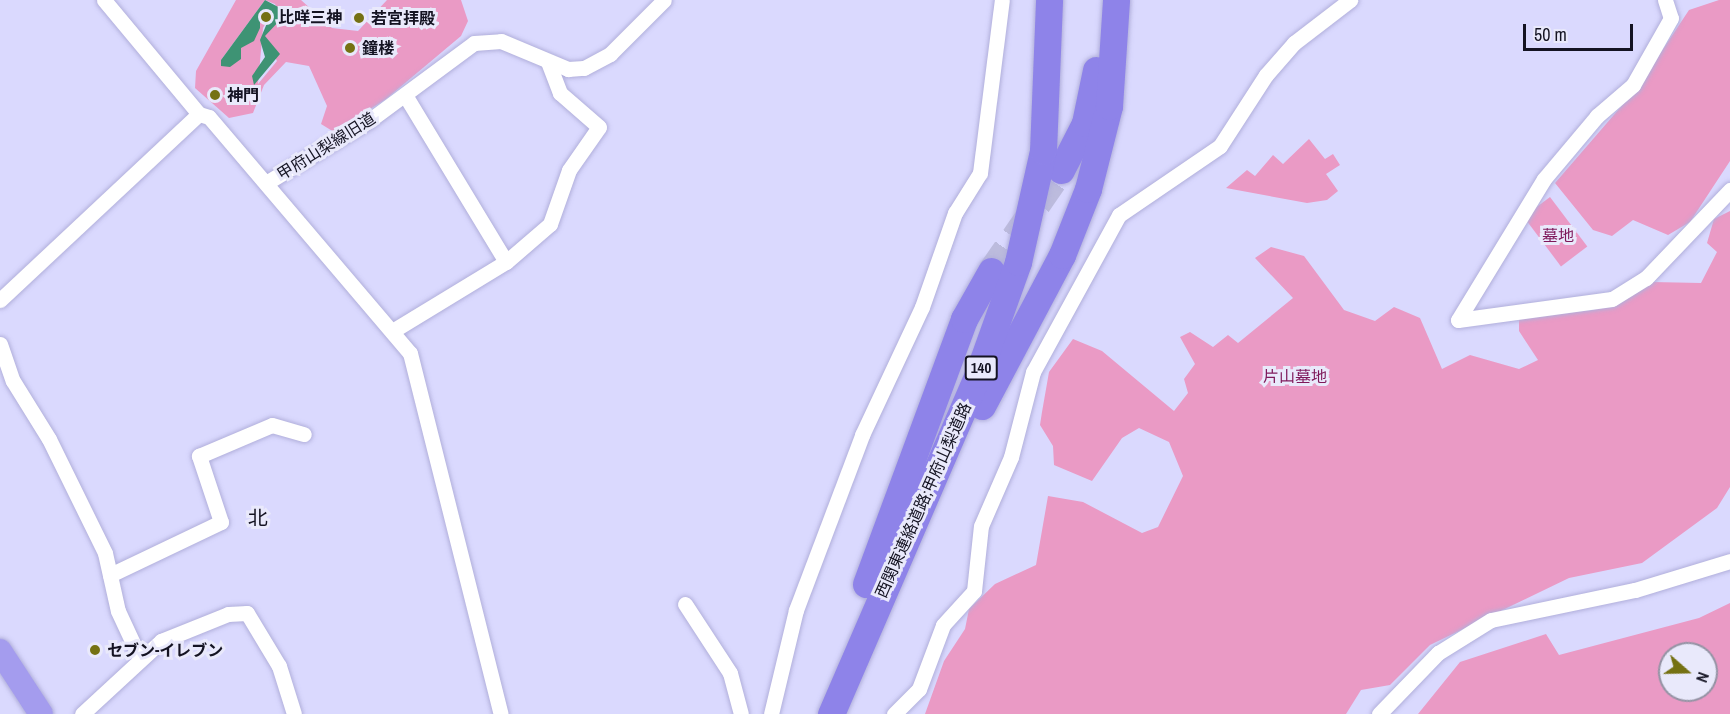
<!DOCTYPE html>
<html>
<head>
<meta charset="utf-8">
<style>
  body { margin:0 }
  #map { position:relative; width:1730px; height:714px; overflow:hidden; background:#dad9fe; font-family:"Archivo Narrow","Noto Sans JP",sans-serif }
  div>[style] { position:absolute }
  .green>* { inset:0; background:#ea9ac5; transform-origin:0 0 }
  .water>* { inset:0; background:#3e9374 }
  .motorway-tunnel>* { height:27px; margin-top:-13.5px; transform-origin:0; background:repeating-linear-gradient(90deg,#bcbbdd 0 27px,transparent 0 41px) }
  .roads { filter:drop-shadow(0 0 2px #b1afdb) drop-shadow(0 0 2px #b1afdb) }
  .minor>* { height:15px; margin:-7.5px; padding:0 7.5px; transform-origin:7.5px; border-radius:7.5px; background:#fff }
  .trunk>* { height:24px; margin:-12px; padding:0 12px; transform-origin:12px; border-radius:12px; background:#a49cee }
  .motorway>* { height:27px; margin:-13.5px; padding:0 13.5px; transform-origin:13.5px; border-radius:13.5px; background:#8e83e9 }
  .dots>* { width:16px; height:16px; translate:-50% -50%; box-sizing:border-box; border:3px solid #e9e9fb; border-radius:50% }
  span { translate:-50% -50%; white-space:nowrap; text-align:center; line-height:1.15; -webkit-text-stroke:6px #e9e9fb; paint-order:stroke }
  .shield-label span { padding:2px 4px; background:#e9e9fb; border:2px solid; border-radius:4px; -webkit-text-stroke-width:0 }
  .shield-label { font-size:15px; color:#141322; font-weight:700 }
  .poi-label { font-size:16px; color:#141322; font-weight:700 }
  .left { translate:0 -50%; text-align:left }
  .street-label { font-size:16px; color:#141322 }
  .park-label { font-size:16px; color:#7e185a }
  .quarter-label { font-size:20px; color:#141322 }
  .north { position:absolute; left:1658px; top:642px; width:60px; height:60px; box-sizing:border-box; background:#e9e9fb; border:2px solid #9493a4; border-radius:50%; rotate:110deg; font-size:16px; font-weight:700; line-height:24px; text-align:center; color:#141322 }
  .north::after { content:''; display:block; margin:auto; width:21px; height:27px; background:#757113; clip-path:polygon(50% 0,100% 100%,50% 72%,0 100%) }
  .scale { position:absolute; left:1523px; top:24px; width:110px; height:27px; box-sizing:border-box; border:3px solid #141322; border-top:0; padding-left:8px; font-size:18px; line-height:21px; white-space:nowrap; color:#141322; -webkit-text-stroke:4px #e9e9fb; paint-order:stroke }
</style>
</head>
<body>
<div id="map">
  <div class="green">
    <i style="clip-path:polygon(evenodd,236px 0,301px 0,332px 28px,358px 31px,387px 0,461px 0,468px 21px,461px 36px,386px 99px,334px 132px,321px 124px,327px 106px,309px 66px,286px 62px,264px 85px,253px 113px,229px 118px,195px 88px,196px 71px,236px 0,265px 0,275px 4px,282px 18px,264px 36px,277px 61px,258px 84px,263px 28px,272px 11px,266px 8px,246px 43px,221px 60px,265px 0)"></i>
    <i style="clip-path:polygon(1719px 0,1730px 0,1730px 161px,1690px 222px,1668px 235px,1633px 220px,1612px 236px,1593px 230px,1555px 183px,1638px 87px,1689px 10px)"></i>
    <i style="clip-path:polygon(1309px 139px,1325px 159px,1333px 154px,1340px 165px,1326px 174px,1338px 191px,1327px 200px,1307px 203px,1226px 188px,1247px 170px,1255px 176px,1273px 155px,1283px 164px)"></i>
    <i style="left:1550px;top:197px;width:62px;height:33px;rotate:53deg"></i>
    <i style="clip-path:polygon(1730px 211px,1730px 487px,1717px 508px,1642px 563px,1569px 578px,1430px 645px,1390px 685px,1361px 690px,1346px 714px,925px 714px,944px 661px,965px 629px,969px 609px,995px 584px,1036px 565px,1048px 496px,1083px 502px,1142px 533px,1158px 527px,1183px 476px,1169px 442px,1139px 428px,1122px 438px,1092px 481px,1054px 465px,1053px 446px,1040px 425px,1042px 412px,1049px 372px,1073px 339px,1102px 351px,1174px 411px,1188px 393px,1184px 379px,1195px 364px,1180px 337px,1190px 332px,1213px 347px,1228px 335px,1238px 343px,1293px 298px,1255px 258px,1271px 247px,1304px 256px,1344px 310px,1375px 321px,1394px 307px,1420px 318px,1442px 369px,1470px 355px,1519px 369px,1538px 360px,1519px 331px,1519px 318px,1593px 310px,1652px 282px,1701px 283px,1717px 252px,1707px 243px,1714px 219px)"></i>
    <i style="clip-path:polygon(evenodd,1730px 603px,1730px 714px,1418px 714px,1460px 662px,1546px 634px,1559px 655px,1699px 618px,1730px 603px,1670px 654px,1706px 654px,1706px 690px,1670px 690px,1670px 654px)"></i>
  </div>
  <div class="water">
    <i style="clip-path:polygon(265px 0,282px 9px,282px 18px,265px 36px,280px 54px,254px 85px,252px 76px,265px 57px,260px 40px,272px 11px,266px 9px,260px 15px,260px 28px,254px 41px,241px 48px,241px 59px,230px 67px,221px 66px,221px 60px)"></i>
  </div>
  <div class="motorway-tunnel">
    <i style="left:991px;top:271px;width:123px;rotate:-55.3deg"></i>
  </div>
  <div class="roads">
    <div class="minor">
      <i style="left:104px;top:0;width:148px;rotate:50.2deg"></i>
      <i style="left:1665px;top:0;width:19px;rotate:72deg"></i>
      <i style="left:1671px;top:18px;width:77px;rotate:119.6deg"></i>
      <i style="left:1633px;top:85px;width:48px;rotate:139.3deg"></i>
      <i style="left:1597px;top:116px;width:82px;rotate:130.1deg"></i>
      <i style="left:1544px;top:179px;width:165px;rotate:121.4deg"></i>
      <i style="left:1458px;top:320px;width:155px;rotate:-7.8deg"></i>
      <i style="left:1612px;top:299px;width:40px;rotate:-32deg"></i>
      <i style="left:1646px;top:278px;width:122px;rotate:-46.3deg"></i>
      <i style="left:405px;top:95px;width:195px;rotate:58.8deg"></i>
      <i style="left:199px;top:114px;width:10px;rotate:17deg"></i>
      <i style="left:209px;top:117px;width:310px;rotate:49.6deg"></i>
      <i style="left:410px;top:353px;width:372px;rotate:75.9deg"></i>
      <i style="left:266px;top:183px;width:122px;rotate:-31.2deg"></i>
      <i style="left:370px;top:120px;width:129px;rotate:-36.5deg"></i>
      <i style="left:474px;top:43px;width:27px;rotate:-4deg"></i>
      <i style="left:501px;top:41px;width:73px;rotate:22.7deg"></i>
      <i style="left:568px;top:69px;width:16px;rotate:-4deg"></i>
      <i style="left:584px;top:68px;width:30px;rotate:-28deg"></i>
      <i style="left:610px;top:54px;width:76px;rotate:-45deg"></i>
      <i style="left:0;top:300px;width:272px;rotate:-43.1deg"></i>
      <i style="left:394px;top:330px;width:131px;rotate:-31.3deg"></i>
      <i style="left:506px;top:262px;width:58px;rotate:-40.8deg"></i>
      <i style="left:550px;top:224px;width:57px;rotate:-70.6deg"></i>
      <i style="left:569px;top:170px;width:52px;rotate:-55.1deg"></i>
      <i style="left:599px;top:127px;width:52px;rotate:-138.9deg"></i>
      <i style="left:560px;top:93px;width:33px;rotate:-111deg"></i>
      <i style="left:0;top:344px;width:39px;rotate:71deg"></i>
      <i style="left:13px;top:381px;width:68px;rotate:58.2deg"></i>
      <i style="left:49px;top:439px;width:127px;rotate:63.8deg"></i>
      <i style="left:105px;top:553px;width:59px;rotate:77.4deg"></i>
      <i style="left:118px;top:611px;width:50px;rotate:65deg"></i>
      <i style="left:110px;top:575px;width:123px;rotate:-25.5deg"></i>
      <i style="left:221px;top:522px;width:70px;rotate:-108.4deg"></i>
      <i style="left:199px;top:456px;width:79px;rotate:-23deg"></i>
      <i style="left:272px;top:425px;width:33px;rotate:16deg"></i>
      <i style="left:685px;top:604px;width:82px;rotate:56.9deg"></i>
      <i style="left:730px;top:673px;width:42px;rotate:75deg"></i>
      <i style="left:82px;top:714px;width:108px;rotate:-42.7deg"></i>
      <i style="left:161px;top:641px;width:72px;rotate:-21.9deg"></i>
      <i style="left:228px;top:614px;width:19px;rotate:-3deg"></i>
      <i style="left:247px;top:613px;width:62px;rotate:58.9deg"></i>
      <i style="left:279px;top:666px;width:50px;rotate:72.6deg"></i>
      <i style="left:771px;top:714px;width:107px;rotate:-76.5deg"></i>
      <i style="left:796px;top:610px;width:187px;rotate:-69.3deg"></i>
      <i style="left:862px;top:435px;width:141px;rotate:-64.9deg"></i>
      <i style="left:922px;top:307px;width:100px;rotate:-70.7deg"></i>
      <i style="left:955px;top:213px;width:47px;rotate:-58deg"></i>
      <i style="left:980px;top:173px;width:174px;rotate:-82.8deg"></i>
      <i style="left:894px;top:714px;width:35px;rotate:-45deg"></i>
      <i style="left:919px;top:689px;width:68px;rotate:-69.4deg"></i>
      <i style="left:943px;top:625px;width:46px;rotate:-47.6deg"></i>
      <i style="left:974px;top:591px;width:65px;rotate:-83.9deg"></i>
      <i style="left:981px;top:526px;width:75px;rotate:-66.5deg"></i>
      <i style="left:1011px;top:457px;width:88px;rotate:-75.5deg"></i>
      <i style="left:1033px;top:372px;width:179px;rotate:-61.3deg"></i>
      <i style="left:1119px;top:215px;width:122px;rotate:-34.3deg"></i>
      <i style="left:1220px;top:146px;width:85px;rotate:-57.1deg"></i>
      <i style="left:1266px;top:75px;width:43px;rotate:-48.8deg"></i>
      <i style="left:1294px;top:43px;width:71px;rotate:-37.5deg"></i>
      <i style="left:1379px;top:714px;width:85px;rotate:-46deg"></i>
      <i style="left:1438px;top:653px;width:62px;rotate:-31.9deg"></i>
      <i style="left:1491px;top:620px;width:147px;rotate:-11.8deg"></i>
      <i style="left:1635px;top:590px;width:99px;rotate:-17deg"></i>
    </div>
    <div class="trunk">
      <i style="left:0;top:651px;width:75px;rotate:56.9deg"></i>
    </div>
    <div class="motorway">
      <i style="left:1061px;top:170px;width:53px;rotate:-62.9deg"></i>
      <i style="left:1085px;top:123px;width:54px;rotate:-78.3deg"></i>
      <i style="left:982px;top:406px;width:171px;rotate:-62.1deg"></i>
      <i style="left:1062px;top:255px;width:71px;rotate:-68.5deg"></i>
      <i style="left:1088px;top:189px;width:86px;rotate:-75.8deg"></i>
      <i style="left:1109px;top:106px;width:106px;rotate:-86.2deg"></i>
      <i style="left:866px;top:584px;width:283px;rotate:-69.7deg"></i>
      <i style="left:964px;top:319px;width:55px;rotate:-60.6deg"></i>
      <i style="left:831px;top:714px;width:370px;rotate:-66.6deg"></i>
      <i style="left:978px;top:374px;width:119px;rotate:-70.3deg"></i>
      <i style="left:1018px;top:262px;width:114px;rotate:-77.3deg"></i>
      <i style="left:1043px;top:151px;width:151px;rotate:-87.7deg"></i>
    </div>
  </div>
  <div class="dots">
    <i style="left:266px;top:17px;background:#757113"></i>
    <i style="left:359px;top:18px;background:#757113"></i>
    <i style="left:350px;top:48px;background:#757113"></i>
    <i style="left:215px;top:95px;background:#757113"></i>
    <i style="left:95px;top:650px;background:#757113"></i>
  </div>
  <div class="shield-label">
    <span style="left:981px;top:368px">140</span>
  </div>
  <div class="poi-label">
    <span class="left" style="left:278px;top:17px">比咩三神</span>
    <span class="left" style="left:371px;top:18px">若宮拝殿</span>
    <span class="left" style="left:362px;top:48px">鐘楼</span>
    <span class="left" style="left:227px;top:95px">神門</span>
    <span class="left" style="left:107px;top:650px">セブン-イレブン</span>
  </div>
  <div class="street-label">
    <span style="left:326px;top:146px;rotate:-32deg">甲府山梨線旧道</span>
    <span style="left:923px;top:500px;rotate:-66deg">西関東連絡道路;甲府山梨道路</span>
  </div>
  <div class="park-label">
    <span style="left:1558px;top:235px">墓地</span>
    <span style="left:1295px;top:376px">片山墓地</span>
  </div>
  <div class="quarter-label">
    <span style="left:258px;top:517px">北</span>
  </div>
  <div class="north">N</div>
  <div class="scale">50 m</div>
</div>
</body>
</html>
